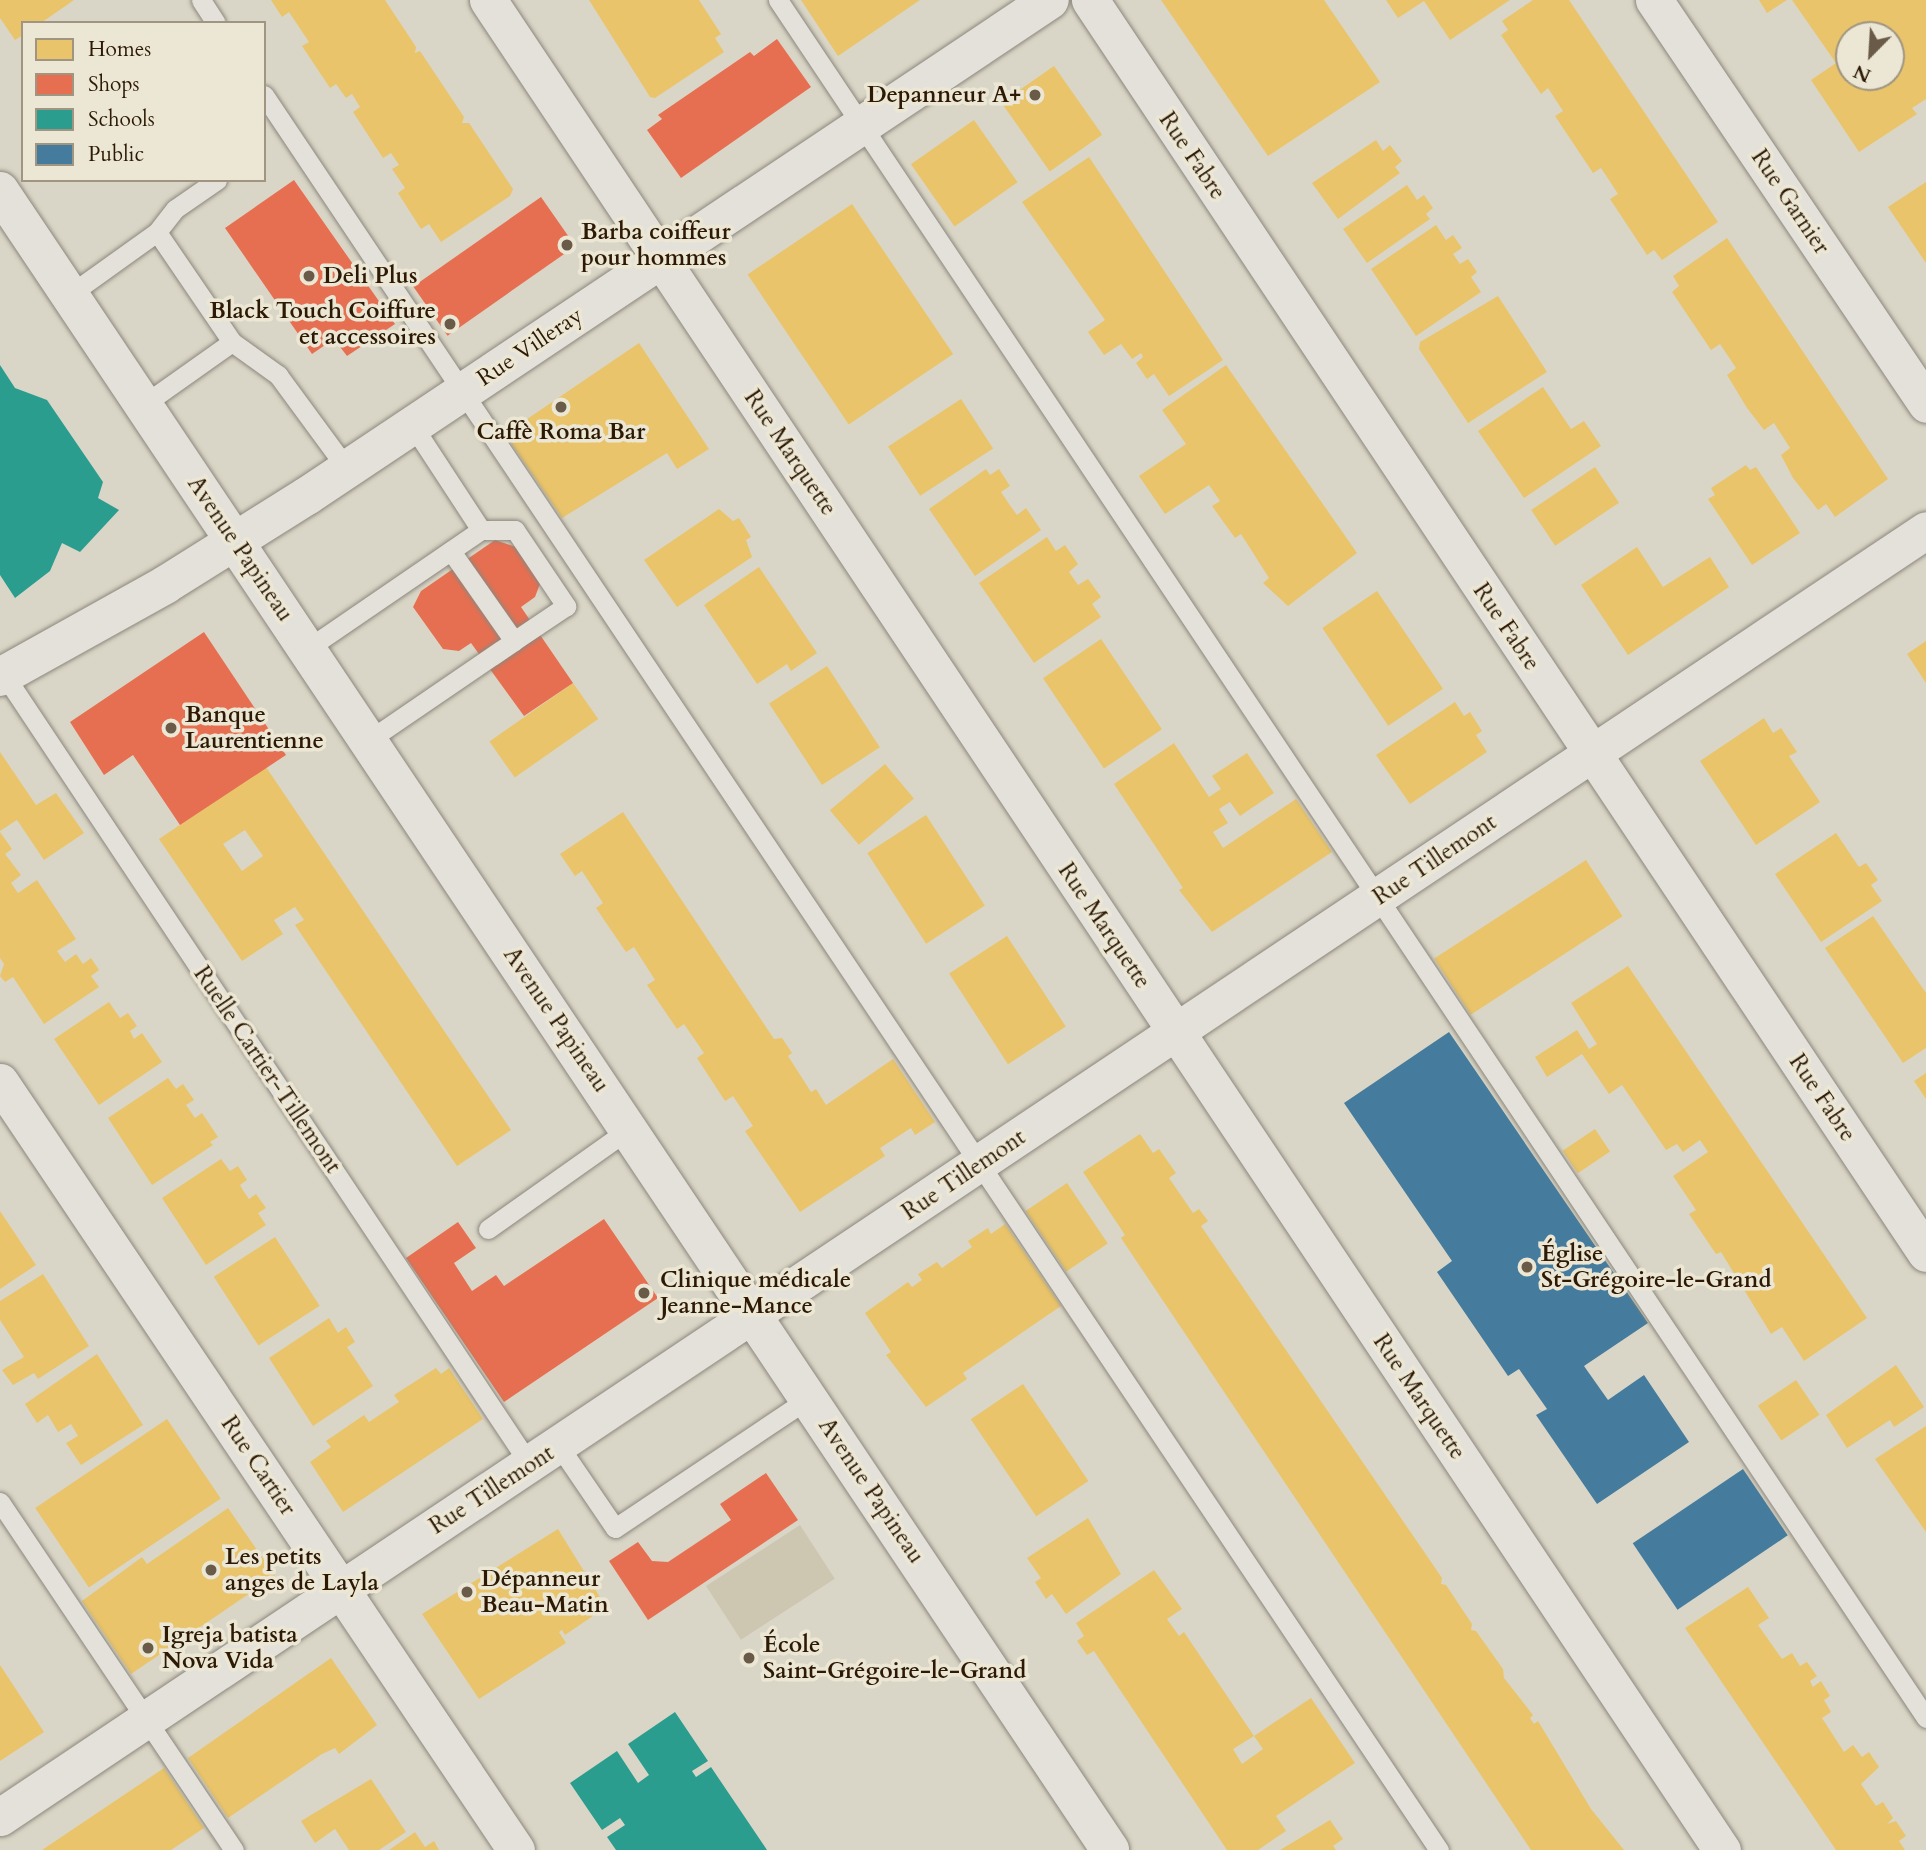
<!DOCTYPE html>
<html>
<head>
<meta charset="utf-8">
<style>
  body { margin:0 }
  #map { position:relative; width:1926px; height:1850px; overflow:hidden; background:#dad6c7; font-family:Cardo,serif }
  div>[style] { position:absolute }
  .green>* { inset:0; background:#cdc6b1; transform-origin:0 0 }
  .homes>* { inset:0; background:#e9c46a; transform-origin:0 0 }
  .shops>* { inset:0; background:#e76f51; transform-origin:0 0 }
  .schools>* { inset:0; background:#2a9d8f }
  .public>* { inset:0; background:#457b9d; transform-origin:0 0 }
  .roads { filter:drop-shadow(0 0 2px #8c877d) drop-shadow(0 0 2px #8c877d) }
  .lane>* { height:19px; margin:-9.5px; padding:0 9.5px; transform-origin:9.5px; border-radius:9.5px; background:#e3e1d9 }
  .street>* { height:37px; margin:-18.5px; padding:0 18.5px; transform-origin:18.5px; border-radius:18.5px; background:#e3e1d9 }
  .secondary>* { height:38px; margin:-19px; padding:0 19px; transform-origin:19px; border-radius:19px; background:#e3e1d9 }
  .dots>* { width:19px; height:19px; translate:-50% -50%; box-sizing:border-box; border:4px solid #ece7d5; border-radius:50% }
  span { translate:-50% -50%; white-space:nowrap; text-align:center; line-height:1.15; -webkit-text-stroke:7px #ece7d5; paint-order:stroke }
  .poi-label { font-size:23px; color:#2d1904; font-weight:700 }
  .right { translate:-100% -50%; text-align:right }
  .left { translate:0 -50%; text-align:left }
  .street-label { font-size:23px; color:#2d1904 }
  .legend { position:absolute; left:21px; top:21px; width:245px; height:161px; box-sizing:border-box; background:#ece7d5; border:2px solid #a09581; margin:0; padding:9px 12px; list-style:none; font-size:21px; color:#2d1904 }
  .legend li { display:flex; align-items:center; gap:14px; height:35px }
  .legend b { width:35px; border:2px solid #a09581 }
  .north { position:absolute; left:1835px; top:21px; width:70px; height:70px; box-sizing:border-box; background:#ece7d5; border:2px solid #a09581; border-radius:50%; rotate:204deg; font-size:19px; font-weight:700; line-height:28px; text-align:center; color:#2d1904 }
  .north::after { content:''; display:block; margin:auto; width:24px; height:32px; background:#6a5b48; clip-path:polygon(50% 0,100% 100%,50% 72%,0 100%) }
</style>
</head>
<body>
<div id="map">
  <div class="green">
    <i style="left:800px;top:1525px;width:64px;height:112px;rotate:57deg"></i>
  </div>
  <div class="homes">
    <i style="clip-path:polygon(0 0,74px 0,41px 23px,23px 23px,23px 35px,15px 40px,0 18px)"></i>
    <i style="clip-path:polygon(271px 0,385px 0,416px 47px,415px 53px,420px 51px,464px 117px,462px 123px,469px 123px,513px 189px,510px 196px,441px 242px,429px 224px,421px 229px,398px 193px,405px 188px,392px 169px,399px 165px,391px 153px,383px 158px,353px 112px,360px 107px,352px 94px,346px 98px,336px 84px,330px 88px,302px 46px,309px 42px,289px 12px,282px 17px)"></i>
    <i style="clip-path:polygon(589px 0,699px 0,721px 34px,715px 38px,724px 52px,655px 98px,650px 97px)"></i>
    <i style="clip-path:polygon(801px 0,920px 0,838px 56px)"></i>
    <i style="clip-path:polygon(1161px 0,1324px 0,1380px 82px,1268px 156px)"></i>
    <i style="clip-path:polygon(1386px 0,1510px 0,1450px 40px,1424px 1px,1398px 18px)"></i>
    <i style="clip-path:polygon(1533px 0,1569px 0,1718px 222px,1662px 260px,1654px 250px,1647px 255px,1610px 199px,1618px 194px,1609px 180px,1601px 168px,1593px 173px,1555px 116px,1563px 111px,1548px 88px,1541px 94px,1501px 35px,1508px 30px,1502px 21px)"></i>
    <i style="clip-path:polygon(1759px 0,1787px 0,1767px 13px)"></i>
    <i style="clip-path:polygon(evenodd,1792px 0,1926px 0,1926px 99px,1912px 108px,1917px 114px,1859px 152px,1811px 80px,1836px 63px,1792px 0,1849px 35px,1891px 35px,1891px 77px,1849px 77px,1849px 35px)"></i>
    <i style="left:1054px;top:66px;width:84px;height:64px;rotate:55deg"></i>
    <i style="left:974px;top:120px;width:76px;height:77px;rotate:55deg"></i>
    <i style="clip-path:polygon(1376px 140px,1383px 151px,1390px 145px,1402px 161px,1395px 167px,1400px 173px,1338px 219px,1312px 183px)"></i>
    <i style="clip-path:polygon(1089px 157px,1223px 360px,1169px 396px,1154px 374px,1147px 379px,1136px 363px,1143px 357px,1141px 353px,1132px 359px,1121px 344px,1104px 355px,1088px 332px,1105px 320px,1022px 202px)"></i>
    <i style="clip-path:polygon(1926px 182px,1926px 263px,1888px 207px)"></i>
    <i style="clip-path:polygon(1407px 185px,1417px 200px,1424px 195px,1433px 208px,1426px 214px,1430px 219px,1367px 263px,1343px 229px)"></i>
    <i style="left:852px;top:204px;width:181px;height:126px;rotate:56deg"></i>
    <i style="clip-path:polygon(1436px 225px,1446px 240px,1453px 235px,1462px 248px,1453px 254px,1460px 264px,1468px 259px,1477px 272px,1471px 277px,1481px 292px,1416px 336px,1371px 269px)"></i>
    <i style="clip-path:polygon(1727px 238px,1888px 479px,1835px 517px,1826px 504px,1818px 510px,1793px 478px,1781px 455px,1790px 448px,1774px 423px,1764px 430px,1747px 408px,1727px 375px,1736px 368px,1720px 344px,1711px 350px,1672px 292px,1679px 286px,1673px 276px)"></i>
    <i style="clip-path:polygon(1498px 296px,1547px 372px,1468px 423px,1419px 349px,1420px 342px)"></i>
    <i style="clip-path:polygon(639px 343px,709px 449px,677px 469px,667px 453px,562px 518px,505px 434px)"></i>
    <i style="clip-path:polygon(1226px 365px,1357px 553px,1288px 606px,1263px 583px,1269px 578px,1241px 534px,1235px 538px,1212px 506px,1220px 501px,1209px 485px,1165px 514px,1139px 476px,1186px 444px,1162px 410px)"></i>
    <i style="clip-path:polygon(1543px 387px,1571px 429px,1584px 421px,1601px 446px,1524px 498px,1478px 431px)"></i>
    <i style="left:961px;top:399px;width:59px;height:87px;rotate:57deg"></i>
    <i style="clip-path:polygon(1746px 465px,1750px 470px,1756px 467px,1800px 533px,1752px 565px,1708px 499px,1715px 495px,1711px 488px)"></i>
    <i style="left:1595px;top:467px;width:43px;height:77px;rotate:56deg"></i>
    <i style="clip-path:polygon(986px 469px,990px 475px,999px 469px,1010px 486px,1001px 492px,1009px 504px,1017px 515px,1026px 508px,1041px 530px,975px 576px,929px 509px)"></i>
    <i style="clip-path:polygon(719px 509px,733px 521px,739px 518px,751px 537px,746px 540px,752px 557px,677px 607px,644px 560px)"></i>
    <i style="clip-path:polygon(1047px 537px,1056px 551px,1065px 545px,1078px 564px,1069px 572px,1078px 585px,1088px 579px,1101px 597px,1092px 604px,1101px 617px,1034px 663px,979px 583px)"></i>
    <i style="clip-path:polygon(1637px 547px,1663px 587px,1710px 557px,1729px 587px,1628px 655px,1581px 585px)"></i>
    <i style="clip-path:polygon(759px 567px,817px 653px,791px 671px,787px 664px,757px 684px,704px 605px)"></i>
    <i style="left:1377px;top:591px;width:118px;height:66px;rotate:56deg"></i>
    <i style="left:1101px;top:639px;width:109px;height:70px;rotate:56deg"></i>
    <i style="clip-path:polygon(1926px 641px,1926px 683px,1907px 654px)"></i>
    <i style="left:827px;top:666px;width:97px;height:69px;rotate:57deg"></i>
    <i style="left:573px;top:683px;width:44px;height:102px;rotate:55deg"></i>
    <i style="clip-path:polygon(1455px 702px,1464px 716px,1470px 712px,1482px 731px,1476px 735px,1487px 752px,1410px 804px,1376px 755px)"></i>
    <i style="clip-path:polygon(1764px 718px,1773px 733px,1781px 728px,1797px 752px,1789px 756px,1820px 802px,1756px 845px,1700px 761px)"></i>
    <i style="clip-path:polygon(1174px 743px,1209px 797px,1221px 789px,1212px 776px,1247px 753px,1274px 793px,1240px 816px,1230px 802px,1219px 809px,1228px 823px,1213px 832px,1223px 848px,1296px 799px,1332px 852px,1212px 932px,1179px 890px,1183px 888px,1114px 784px)"></i>
    <i style="clip-path:polygon(0 752px,36px 805px,56px 793px,84px 833px,44px 860px,17px 820px,0 831px)"></i>
    <i style="left:885px;top:764px;width:45px;height:72px;rotate:50deg"></i>
    <i style="clip-path:polygon(evenodd,266px 767px,511px 1130px,457px 1166px,295px 925px,304px 920px,295px 907px,274px 920px,283px 934px,242px 961px,159px 839px,266px 767px,245px 830px,263px 856px,242px 871px,223px 844px,245px 830px)"></i>
    <i style="clip-path:polygon(623px 812px,774px 1039px,782px 1038px,792px 1053px,788px 1056px,811px 1092px,816px 1089px,826px 1105px,893px 1059px,935px 1122px,915px 1135px,911px 1128px,880px 1148px,885px 1156px,800px 1212px,745px 1131px,753px 1126px,733px 1096px,725px 1101px,697px 1058px,704px 1053px,684px 1024px,677px 1029px,647px 985px,655px 980px,634px 947px,626px 952px,596px 908px,603px 903px,582px 871px,575px 876px,560px 854px)"></i>
    <i style="left:926px;top:815px;width:108px;height:70px;rotate:57deg"></i>
    <i style="clip-path:polygon(0 832px,12px 849px,5px 854px,21px 875px,11px 883px,18px 893px,37px 880px,76px 939px,57px 951px,65px 962px,76px 954px,83px 964px,91px 958px,99px 970px,91px 976px,99px 987px,44px 1024px,13px 977px,5px 982px,0 976px,4px 964px,0 958px)"></i>
    <i style="clip-path:polygon(1836px 833px,1859px 867px,1866px 863px,1878px 880px,1871px 885px,1882px 901px,1821px 942px,1775px 874px)"></i>
    <i style="left:1586px;top:860px;width:67px;height:181px;rotate:57deg"></i>
    <i style="clip-path:polygon(1873px 916px,1926px 993px,1926px 1048px,1903px 1063px,1825px 948px)"></i>
    <i style="left:1007px;top:936px;width:108px;height:69px;rotate:57deg"></i>
    <i style="clip-path:polygon(1628px 966px,1867px 1318px,1804px 1361px,1782px 1327px,1771px 1334px,1721px 1252px,1716px 1254px,1689px 1214px,1696px 1210px,1673px 1176px,1708px 1152px,1700px 1140px,1683px 1152px,1677px 1144px,1666px 1150px,1622px 1085px,1609px 1094px,1582px 1054px,1547px 1077px,1535px 1057px,1577px 1030px,1589px 1049px,1597px 1044px,1571px 1003px)"></i>
    <i style="clip-path:polygon(109px 1002px,120px 1018px,128px 1013px,137px 1026px,130px 1031px,134px 1039px,142px 1033px,162px 1062px,99px 1105px,54px 1039px)"></i>
    <i style="clip-path:polygon(1926px 1073px,1926px 1099px,1914px 1081px)"></i>
    <i style="clip-path:polygon(168px 1078px,176px 1089px,183px 1084px,194px 1100px,186px 1105px,195px 1118px,202px 1113px,218px 1137px,210px 1142px,213px 1145px,152px 1185px,108px 1118px)"></i>
    <i style="left:1595px;top:1129px;width:27px;height:39px;rotate:56deg"></i>
    <i style="clip-path:polygon(1140px 1134px,1153px 1153px,1159px 1149px,1176px 1173px,1169px 1178px,1193px 1213px,1199px 1209px,1208px 1221px,1201px 1226px,1442px 1578px,1441px 1584px,1446px 1585px,1472px 1624px,1471px 1630px,1476px 1631px,1503px 1669px,1504px 1678px,1533px 1715px,1530px 1718px,1534px 1724px,1538px 1721px,1591px 1809px,1624px 1850px,1531px 1850px,1121px 1238px,1125px 1235px,1083px 1172px)"></i>
    <i style="clip-path:polygon(221px 1159px,230px 1171px,238px 1166px,247px 1180px,240px 1185px,244px 1192px,249px 1199px,256px 1194px,266px 1208px,258px 1213px,266px 1225px,206px 1265px,162px 1198px)"></i>
    <i style="left:1067px;top:1183px;width:73px;height:50px;rotate:56deg"></i>
    <i style="clip-path:polygon(0 1211px,36px 1265px,0 1289px)"></i>
    <i style="clip-path:polygon(1005px 1224px,1061px 1306px,963px 1373px,967px 1379px,926px 1407px,886px 1355px,891px 1352px,865px 1313px,908px 1282px,912px 1287px,922px 1280px,918px 1274px,937px 1262px,942px 1268px,972px 1247px,968px 1241px,988px 1228px,991px 1234px)"></i>
    <i style="left:275px;top:1237px;width:82px;height:73px;rotate:57deg"></i>
    <i style="clip-path:polygon(43px 1274px,89px 1346px,38px 1379px,34px 1373px,13px 1385px,2px 1370px,24px 1357px,0 1320px,0 1301px)"></i>
    <i style="clip-path:polygon(329px 1318px,338px 1333px,346px 1327px,355px 1342px,347px 1347px,373px 1386px,313px 1426px,269px 1358px)"></i>
    <i style="clip-path:polygon(97px 1354px,143px 1425px,81px 1465px,66px 1443px,78px 1436px,71px 1424px,58px 1432px,48px 1415px,37px 1423px,25px 1404px)"></i>
    <i style="clip-path:polygon(1896px 1365px,1924px 1407px,1894px 1427px,1890px 1420px,1847px 1448px,1826px 1415px)"></i>
    <i style="clip-path:polygon(436px 1368px,441px 1374px,449px 1368px,483px 1419px,343px 1512px,310px 1462px,331px 1447px,326px 1441px,364px 1415px,369px 1422px,399px 1402px,394px 1395px)"></i>
    <i style="left:1796px;top:1380px;width:42px;height:46px;rotate:56deg"></i>
    <i style="left:1023px;top:1384px;width:117px;height:63px;rotate:56deg"></i>
    <i style="left:167px;top:1419px;width:96px;height:159px;rotate:56deg"></i>
    <i style="clip-path:polygon(1926px 1426px,1926px 1532px,1875px 1459px)"></i>
    <i style="clip-path:polygon(228px 1508px,275px 1576px,131px 1674px,82px 1601px,142px 1557px,147px 1564px)"></i>
    <i style="clip-path:polygon(1088px 1518px,1121px 1574px,1066px 1614px,1052px 1594px,1046px 1599px,1035px 1582px,1041px 1578px,1027px 1558px)"></i>
    <i style="clip-path:polygon(558px 1529px,606px 1607px,565px 1635px,562px 1630px,559px 1632px,566px 1643px,479px 1699px,422px 1614px)"></i>
    <i style="clip-path:polygon(evenodd,1154px 1570px,1182px 1609px,1167px 1619px,1179px 1636px,1184px 1632px,1254px 1736px,1311px 1698px,1355px 1763px,1276px 1816px,1286px 1831px,1258px 1850px,1227px 1850px,1094px 1651px,1087px 1655px,1077px 1641px,1084px 1636px,1076px 1623px,1154px 1570px,1254px 1736px,1263px 1749px,1242px 1764px,1233px 1749px,1254px 1736px)"></i>
    <i style="clip-path:polygon(1748px 1587px,1769px 1618px,1758px 1625px,1782px 1659px,1792px 1653px,1800px 1666px,1807px 1662px,1817px 1676px,1810px 1681px,1813px 1687px,1821px 1681px,1830px 1696px,1824px 1700px,1831px 1712px,1822px 1718px,1844px 1752px,1853px 1745px,1862px 1757px,1869px 1752px,1879px 1767px,1861px 1784px,1876px 1806px,1883px 1802px,1893px 1818px,1887px 1824px,1896px 1821px,1906px 1836px,1899px 1841px,1905px 1850px,1836px 1850px,1685px 1628px)"></i>
    <i style="clip-path:polygon(331px 1658px,377px 1725px,339px 1754px,335px 1748px,322px 1754px,228px 1818px,188px 1758px)"></i>
    <i style="clip-path:polygon(0 1665px,44px 1732px,0 1761px)"></i>
    <i style="clip-path:polygon(164px 1768px,204px 1828px,171px 1850px,42px 1850px)"></i>
    <i style="clip-path:polygon(371px 1779px,406px 1832px,379px 1850px,349px 1850px,335px 1829px,315px 1843px,301px 1821px)"></i>
    <i style="clip-path:polygon(1330px 1820px,1343px 1839px,1333px 1846px,1336px 1850px,1280px 1850px)"></i>
    <i style="clip-path:polygon(415px 1832px,425px 1847px,434px 1841px,439px 1850px,389px 1850px)"></i>
  </div>
  <div class="shops">
    <i style="clip-path:polygon(777px 39px,811px 87px,681px 178px,647px 130px,662px 119px,658px 115px,750px 52px,754px 56px)"></i>
    <i style="clip-path:polygon(294px 180px,395px 324px,347px 356px,334px 339px,312px 354px,225px 228px)"></i>
    <i style="left:541px;top:197px;width:60px;height:156px;rotate:55deg"></i>
    <i style="clip-path:polygon(495px 540px,519px 548px,540px 584px,535px 597px,521px 607px,573px 683px,524px 716px,471px 643px,459px 651px,443px 649px,413px 607px,421px 591px)"></i>
    <i style="clip-path:polygon(204px 632px,286px 755px,180px 825px,133px 755px,104px 775px,70px 722px)"></i>
    <i style="clip-path:polygon(604px 1219px,658px 1298px,504px 1402px,406px 1258px,458px 1222px,476px 1248px,454px 1263px,472px 1291px,496px 1275px,504px 1286px)"></i>
    <i style="clip-path:polygon(766px 1473px,798px 1520px,648px 1620px,609px 1561px,638px 1542px,652px 1561px,668px 1562px,731px 1520px,720px 1504px)"></i>
  </div>
  <div class="schools">
    <i style="clip-path:polygon(0 365px,15px 388px,47px 400px,103px 482px,98px 498px,119px 510px,80px 552px,62px 543px,50px 571px,15px 598px,0 575px)"></i>
    <i style="clip-path:polygon(675px 1712px,708px 1761px,692px 1771px,696px 1777px,711px 1767px,767px 1850px,616px 1850px,607px 1837px,625px 1825px,620px 1818px,602px 1830px,570px 1783px,617px 1751px,638px 1783px,649px 1775px,628px 1744px)"></i>
  </div>
  <div class="public">
    <i style="clip-path:polygon(1449px 1032px,1648px 1323px,1584px 1366px,1608px 1400px,1644px 1375px,1689px 1442px,1597px 1504px,1536px 1415px,1547px 1409px,1519px 1369px,1508px 1376px,1437px 1272px,1452px 1261px,1344px 1103px)"></i>
    <i style="left:1743px;top:1469px;width:80px;height:133px;rotate:56deg"></i>
  </div>
  <div class="roads">
    <div class="lane">
      <i style="left:201px;top:0;width:27px;rotate:57deg"></i>
      <i style="left:778px;top:0;width:2066px;rotate:56.25deg"></i>
      <i style="left:264px;top:95px;width:2112px;rotate:56.2deg"></i>
      <i style="left:157px;top:232px;width:29px;rotate:-52deg"></i>
      <i style="left:175px;top:209px;width:51px;rotate:-34.6deg"></i>
      <i style="left:69px;top:295px;width:108px;rotate:-35.6deg"></i>
      <i style="left:157px;top:232px;width:133px;rotate:55.7deg"></i>
      <i style="left:143px;top:405px;width:109px;rotate:-35.3deg"></i>
      <i style="left:232px;top:342px;width:57px;rotate:35.7deg"></i>
      <i style="left:278px;top:375px;width:117px;rotate:53.7deg"></i>
      <i style="left:481px;top:530px;width:34px"></i>
      <i style="left:515px;top:530px;width:92px;rotate:56.1deg"></i>
      <i style="left:566px;top:606px;width:63px;rotate:146.1deg"></i>
      <i style="left:307px;top:649px;width:211px;rotate:-34.4deg"></i>
      <i style="left:481px;top:530px;width:124px;rotate:-123.2deg"></i>
      <i style="left:1px;top:670px;width:955px;rotate:56.36deg"></i>
      <i style="left:369px;top:740px;width:176px;rotate:-34.3deg"></i>
      <i style="left:514px;top:641px;width:110px;rotate:-125deg"></i>
      <i style="left:488px;top:1229px;width:173px;rotate:-35.3deg"></i>
      <i style="left:559px;top:1446px;width:99px;rotate:55.7deg"></i>
      <i style="left:615px;top:1528px;width:234px;rotate:-33.8deg"></i>
      <i style="left:0;top:1502px;width:419px;rotate:56.1deg"></i>
    </div>
    <div class="street">
      <i style="left:488px;top:0;width:2224px;rotate:56.3deg"></i>
      <i style="left:1090px;top:0;width:1506px;rotate:56.29deg"></i>
      <i style="left:1654px;top:0;width:487px;rotate:56deg"></i>
      <i style="left:0;top:1082px;width:925px;rotate:56.1deg"></i>
      <i style="left:0;top:1817px;width:2316px;rotate:-33.75deg"></i>
    </div>
    <div class="secondary">
      <i style="left:0;top:191px;width:1996px;rotate:56.21deg"></i>
      <i style="left:0;top:677px;width:189px;rotate:-29.1deg"></i>
      <i style="left:165px;top:585px;width:168px;rotate:-32.1deg"></i>
      <i style="left:307px;top:496px;width:893px;rotate:-33.73deg"></i>
    </div>
  </div>
  <div class="dots">
    <i style="left:1035px;top:95px;background:#6a5b48"></i>
    <i style="left:567px;top:245px;background:#6a5b48"></i>
    <i style="left:309px;top:276px;background:#6a5b48"></i>
    <i style="left:450px;top:324px;background:#6a5b48"></i>
    <i style="left:561px;top:407px;background:#6a5b48"></i>
    <i style="left:171px;top:728px;background:#6a5b48"></i>
    <i style="left:1527px;top:1267px;background:#6a5b48"></i>
    <i style="left:644px;top:1293px;background:#6a5b48"></i>
    <i style="left:211px;top:1570px;background:#6a5b48"></i>
    <i style="left:467px;top:1592px;background:#6a5b48"></i>
    <i style="left:148px;top:1648px;background:#6a5b48"></i>
    <i style="left:749px;top:1658px;background:#6a5b48"></i>
  </div>
  <div class="poi-label">
    <span class="right" style="left:1021px;top:95px">Depanneur A+</span>
    <span class="left" style="left:581px;top:245px">Barba coiffeur<br>pour hommes</span>
    <span class="left" style="left:323px;top:276px">Deli Plus</span>
    <span class="right" style="left:436px;top:324px">Black Touch Coiffure<br>et accessoires</span>
    <span style="left:561px;top:432px">Caffè Roma Bar</span>
    <span class="left" style="left:185px;top:728px">Banque<br>Laurentienne</span>
    <span class="left" style="left:1541px;top:1267px">Église<br>St-Grégoire-le-Grand</span>
    <span class="left" style="left:660px;top:1293px">Clinique médicale<br>Jeanne-Mance</span>
    <span class="left" style="left:225px;top:1570px">Les petits<br>anges de Layla</span>
    <span class="left" style="left:481px;top:1592px">Dépanneur<br>Beau-Matin</span>
    <span class="left" style="left:162px;top:1648px">Igreja batista<br>Nova Vida</span>
    <span class="left" style="left:763px;top:1658px">École<br>Saint-Grégoire-le-Grand</span>
  </div>
  <div class="street-label">
    <span style="left:1192px;top:156px;rotate:56deg">Rue Fabre</span>
    <span style="left:1790px;top:202px;rotate:56deg">Rue Garnier</span>
    <span style="left:530px;top:347px;rotate:-34deg">Rue Villeray</span>
    <span style="left:790px;top:453px;rotate:56deg">Rue Marquette</span>
    <span style="left:240px;top:549px;rotate:56deg">Avenue Papineau</span>
    <span style="left:1506px;top:627px;rotate:56deg">Rue Fabre</span>
    <span style="left:1435px;top:860px;rotate:-34deg">Rue Tillemont</span>
    <span style="left:1104px;top:926px;rotate:56deg">Rue Marquette</span>
    <span style="left:556px;top:1020px;rotate:56deg">Avenue Papineau</span>
    <span style="left:267px;top:1070px;rotate:56deg">Ruelle Cartier-Tillemont</span>
    <span style="left:1822px;top:1098px;rotate:56deg">Rue Fabre</span>
    <span style="left:964px;top:1175px;rotate:-34deg">Rue Tillemont</span>
    <span style="left:1419px;top:1397px;rotate:56deg">Rue Marquette</span>
    <span style="left:258px;top:1466px;rotate:56deg">Rue Cartier</span>
    <span style="left:492px;top:1490px;rotate:-33deg">Rue Tillemont</span>
    <span style="left:871px;top:1491px;rotate:56deg">Avenue Papineau</span>
  </div>
  <ul class="legend">
  <li><b style="height:19px;background:#e9c46a"></b>Homes</li>
  <li><b style="height:19px;background:#e76f51"></b>Shops</li>
  <li><b style="height:19px;background:#2a9d8f"></b>Schools</li>
  <li><b style="height:19px;background:#457b9d"></b>Public</li>
  </ul>
  <div class="north">N</div>
</div>
</body>
</html>
